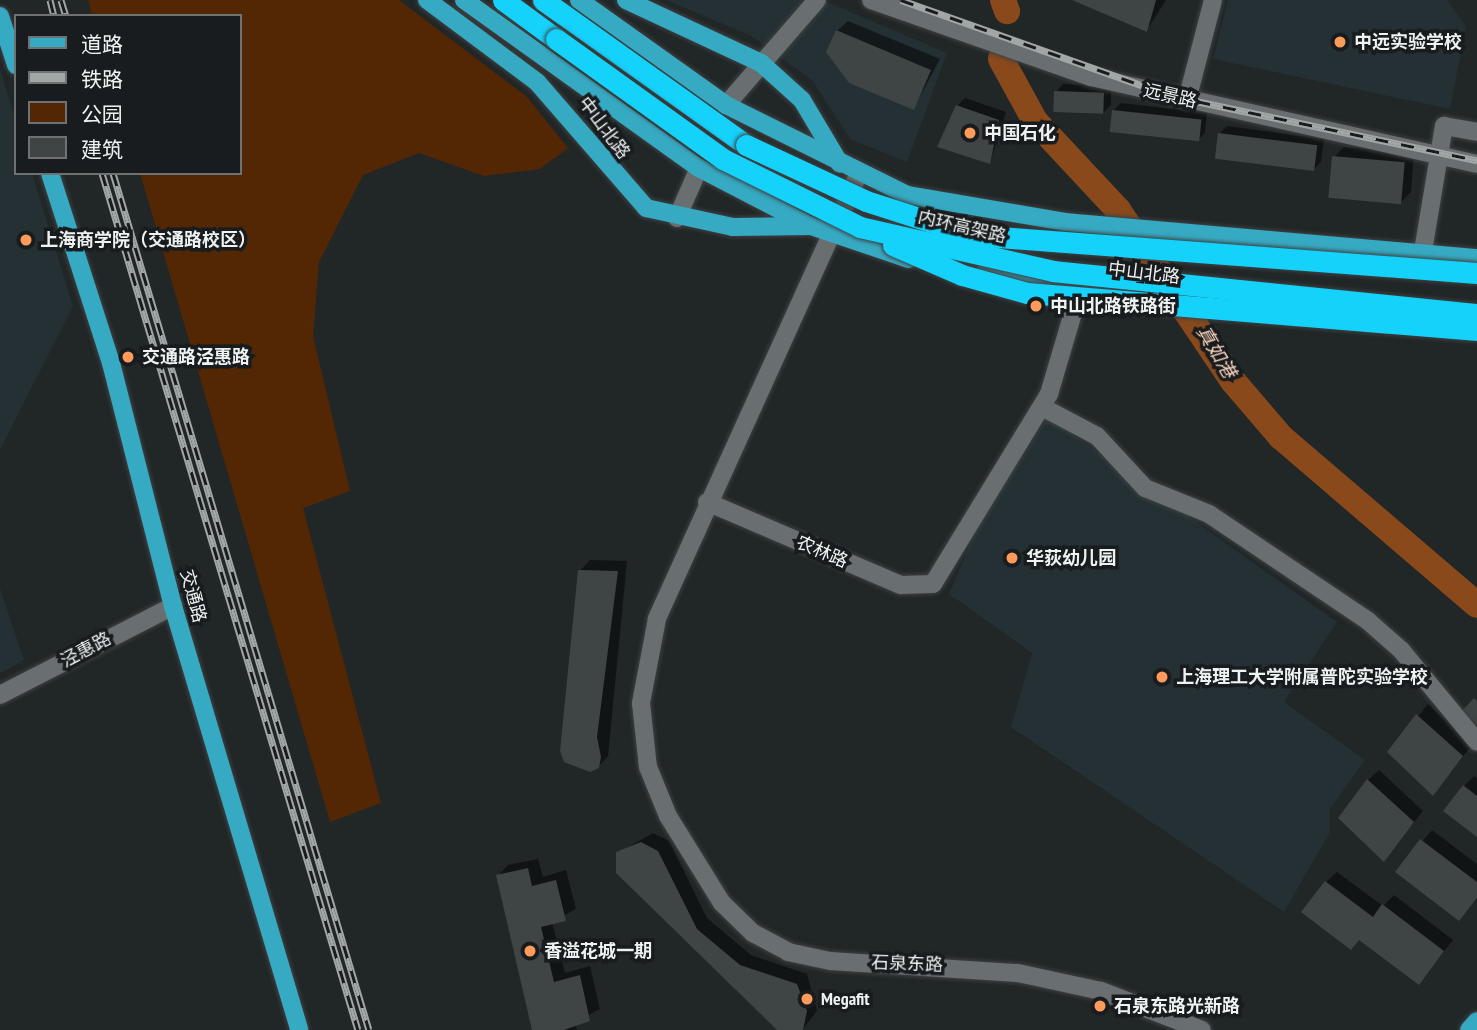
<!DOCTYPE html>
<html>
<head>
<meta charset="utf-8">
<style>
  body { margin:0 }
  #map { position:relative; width:1477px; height:1030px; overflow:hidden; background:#212627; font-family:"PT Sans Narrow","Noto Sans SC",sans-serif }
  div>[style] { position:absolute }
  .built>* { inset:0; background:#243033 }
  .green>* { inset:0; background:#542704 }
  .shadow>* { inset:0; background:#0007 }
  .river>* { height:26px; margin:-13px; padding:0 13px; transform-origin:13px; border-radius:13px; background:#89491b }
  .building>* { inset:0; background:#3f4445; transform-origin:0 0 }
  .roads { filter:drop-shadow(0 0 2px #3d4142) drop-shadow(0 0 2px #3d4142) }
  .minor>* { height:18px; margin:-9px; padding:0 9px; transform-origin:9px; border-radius:9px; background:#696e70 }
  .major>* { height:18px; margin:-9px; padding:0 9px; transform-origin:9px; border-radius:9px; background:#37aac3 }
  .highway>* { height:21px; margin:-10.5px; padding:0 10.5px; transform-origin:10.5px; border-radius:10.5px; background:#15d2fb }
  .rail>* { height:7px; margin-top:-3.5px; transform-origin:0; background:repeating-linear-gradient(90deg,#181c1e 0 13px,#a1a6a7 0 26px); box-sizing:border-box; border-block:2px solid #a1a6a7 }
  .bridges { filter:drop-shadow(0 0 2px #3d4142) drop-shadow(0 0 2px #3d4142) }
  .highway-bridge>* { height:21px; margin:-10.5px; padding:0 10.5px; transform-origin:10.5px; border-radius:10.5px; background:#15d2fb }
  .dots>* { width:19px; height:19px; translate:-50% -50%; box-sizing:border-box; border:4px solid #181c1e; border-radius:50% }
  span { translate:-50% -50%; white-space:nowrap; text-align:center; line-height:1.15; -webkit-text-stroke:7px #181c1e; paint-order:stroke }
  .poi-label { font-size:18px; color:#eef2f3; font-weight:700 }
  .left { translate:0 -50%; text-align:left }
  .street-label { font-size:18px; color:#eef2f3 }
  .water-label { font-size:19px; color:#fcd5be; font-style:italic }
  .legend { position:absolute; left:14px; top:14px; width:228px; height:161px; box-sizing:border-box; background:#181c1e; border:2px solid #6e7273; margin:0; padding:9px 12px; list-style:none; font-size:21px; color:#eef2f3 }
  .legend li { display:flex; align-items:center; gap:14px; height:35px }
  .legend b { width:35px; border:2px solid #6e7273 }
</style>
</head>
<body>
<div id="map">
  <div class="built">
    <i style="clip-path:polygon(666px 0,822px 0,947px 53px,907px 162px,850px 139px,813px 81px,750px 35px)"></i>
    <i style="clip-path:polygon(1228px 0,1447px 0,1466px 26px,1450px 109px,1213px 59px)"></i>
    <i style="clip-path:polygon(0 69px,16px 121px,16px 173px,32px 173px,73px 306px,0 450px)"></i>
    <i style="clip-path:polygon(1048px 417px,1337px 622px,1284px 702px,1365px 760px,1330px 809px,1330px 832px,1284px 912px,1011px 727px,1032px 653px,949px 594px,980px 521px)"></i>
    <i style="clip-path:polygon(0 588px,24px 660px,0 673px)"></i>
  </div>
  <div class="green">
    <i style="clip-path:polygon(88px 0,399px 0,526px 96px,568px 148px,540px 169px,484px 176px,419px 153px,363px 175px,319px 262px,313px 336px,350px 491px,303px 508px,381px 803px,330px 822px,140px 173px,240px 173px,240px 16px,92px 16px)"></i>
  </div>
  <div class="shadow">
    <i style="clip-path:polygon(1077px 0,1166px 0,1147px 30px)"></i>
    <i style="clip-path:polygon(848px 21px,940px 59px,914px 108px,837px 31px)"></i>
    <i style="clip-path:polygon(1063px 84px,1111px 86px,1111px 105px,1103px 113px,1056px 92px)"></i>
    <i style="clip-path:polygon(965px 98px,1006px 112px,990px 162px,957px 106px)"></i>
    <i style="clip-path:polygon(1121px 103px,1207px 113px,1205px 133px,1197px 141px,1114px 110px)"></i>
    <i style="clip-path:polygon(1227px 126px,1324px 139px,1321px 162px,1313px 170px,1219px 134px)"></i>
    <i style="clip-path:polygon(1344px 147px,1414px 152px,1411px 192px,1401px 202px,1334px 157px)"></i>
    <i style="clip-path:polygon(590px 560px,627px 561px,608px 756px,598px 767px,580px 571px)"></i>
    <i style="clip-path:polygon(1428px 704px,1472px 745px,1433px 794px,1390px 752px)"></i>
    <i style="clip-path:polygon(1379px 770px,1423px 811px,1384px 859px,1368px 780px)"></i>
    <i style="clip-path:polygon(1474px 776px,1477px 778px,1477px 835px,1464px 786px)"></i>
    <i style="clip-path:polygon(1432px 830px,1477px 864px,1477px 899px,1459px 919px,1397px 872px)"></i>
    <i style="clip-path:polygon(653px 833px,669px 841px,707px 918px,751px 955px,807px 974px,817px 1011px,802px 1030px,779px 1030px,618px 853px)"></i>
    <i style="clip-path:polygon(538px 859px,543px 877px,566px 870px,576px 909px,552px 922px,565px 973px,590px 966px,600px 1009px,575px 1022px,577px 1030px,534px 1030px,498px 876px,508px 865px)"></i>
    <i style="clip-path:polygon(1337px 872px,1383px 906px,1394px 895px,1453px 940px,1419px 983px,1360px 939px,1326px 882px)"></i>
  </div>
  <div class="river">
    <i style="left:1003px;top:0;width:12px;rotate:70deg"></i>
    <i style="left:1001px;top:59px;width:71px;rotate:61.3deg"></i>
    <i style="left:1035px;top:121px;width:122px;rotate:47deg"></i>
    <i style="left:1118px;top:210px;width:206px;rotate:56.1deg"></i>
    <i style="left:1233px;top:381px;width:74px;rotate:49.4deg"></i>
    <i style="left:1281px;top:437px;width:258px;rotate:40.6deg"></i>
  </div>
  <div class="building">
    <i style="clip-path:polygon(1072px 0,1156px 0,1147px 32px)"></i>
    <i style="clip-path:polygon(836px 30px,931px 70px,914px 110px,849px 83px,826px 52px)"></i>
    <i style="left:1054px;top:91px;width:50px;height:21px;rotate:2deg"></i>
    <i style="clip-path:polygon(956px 105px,999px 120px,990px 164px,937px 147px)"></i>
    <i style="left:1112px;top:110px;width:90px;height:22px;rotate:6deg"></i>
    <i style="left:1218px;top:133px;width:100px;height:26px;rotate:7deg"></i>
    <i style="left:1332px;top:156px;width:73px;height:42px;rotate:5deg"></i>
    <i style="clip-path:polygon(578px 570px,618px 571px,597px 737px,601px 757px,599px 768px,590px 772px,564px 762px,560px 751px)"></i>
    <i style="clip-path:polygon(1474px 698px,1477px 701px,1477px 729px,1460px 713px)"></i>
    <i style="clip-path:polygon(1416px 714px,1463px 756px,1433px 796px,1387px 752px)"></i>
    <i style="clip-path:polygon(1367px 779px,1414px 822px,1384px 862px,1338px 818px)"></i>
    <i style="clip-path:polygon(1463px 785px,1477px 796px,1477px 837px,1443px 811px)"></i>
    <i style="clip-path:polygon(1420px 839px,1477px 882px,1477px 898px,1459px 921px,1395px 872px)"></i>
    <i style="clip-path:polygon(641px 842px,658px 851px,697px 929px,740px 965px,797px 984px,807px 1011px,803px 1030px,777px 1030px,616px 873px,616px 852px)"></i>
    <i style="clip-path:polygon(528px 868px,532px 886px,556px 880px,566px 921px,541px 927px,554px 982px,580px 975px,590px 1021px,564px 1030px,532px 1030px,496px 875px)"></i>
    <i style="clip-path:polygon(1325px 881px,1373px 917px,1382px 904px,1444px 951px,1419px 985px,1359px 940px,1351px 950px,1301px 912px)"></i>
  </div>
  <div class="roads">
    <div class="minor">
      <i style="left:871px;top:0;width:233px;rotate:19.3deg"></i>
      <i style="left:1091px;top:77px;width:396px;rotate:12.7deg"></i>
      <i style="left:1187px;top:100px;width:103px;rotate:-75.4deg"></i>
      <i style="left:726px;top:105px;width:139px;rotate:-49.1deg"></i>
      <i style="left:859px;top:173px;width:490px;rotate:114.4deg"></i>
      <i style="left:657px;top:619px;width:86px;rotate:100.8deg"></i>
      <i style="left:641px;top:703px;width:64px;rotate:83.8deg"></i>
      <i style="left:648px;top:767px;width:53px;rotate:67.8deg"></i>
      <i style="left:668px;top:816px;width:102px;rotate:58.2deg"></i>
      <i style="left:722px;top:903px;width:43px;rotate:44.1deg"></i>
      <i style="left:753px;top:933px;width:40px;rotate:28deg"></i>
      <i style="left:788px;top:952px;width:43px;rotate:12.1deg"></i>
      <i style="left:830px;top:961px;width:188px;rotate:3.7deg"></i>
      <i style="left:1018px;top:973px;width:85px;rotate:12.2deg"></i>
      <i style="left:1101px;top:991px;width:108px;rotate:21.1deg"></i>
      <i style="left:677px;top:218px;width:55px;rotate:-66.3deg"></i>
      <i style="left:1423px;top:251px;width:127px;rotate:-80.5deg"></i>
      <i style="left:1444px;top:126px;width:34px;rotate:10deg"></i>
      <i style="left:1042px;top:407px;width:62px;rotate:27.8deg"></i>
      <i style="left:1097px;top:436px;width:71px;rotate:47.3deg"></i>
      <i style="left:1145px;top:488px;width:69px;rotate:22.1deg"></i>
      <i style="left:1209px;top:514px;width:192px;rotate:33.9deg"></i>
      <i style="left:1368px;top:621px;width:44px;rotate:41.3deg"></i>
      <i style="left:1401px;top:650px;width:119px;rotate:50.4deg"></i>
      <i style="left:707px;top:502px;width:211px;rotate:23.2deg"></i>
      <i style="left:901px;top:585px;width:32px;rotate:-2deg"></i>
      <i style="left:933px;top:584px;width:223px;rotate:-58.6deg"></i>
      <i style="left:1049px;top:394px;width:113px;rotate:-73.5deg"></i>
      <i style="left:0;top:695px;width:195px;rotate:-27.2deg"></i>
    </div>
    <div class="major">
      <i style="left:427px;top:0;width:137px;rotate:36.7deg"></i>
      <i style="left:537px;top:82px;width:167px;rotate:49.1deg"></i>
      <i style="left:646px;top:208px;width:89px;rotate:12.3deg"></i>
      <i style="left:733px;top:227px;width:78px;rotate:-0.7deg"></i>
      <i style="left:464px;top:0;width:289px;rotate:35.6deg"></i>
      <i style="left:699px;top:168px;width:126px;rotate:27.4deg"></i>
      <i style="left:811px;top:226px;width:103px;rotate:18.6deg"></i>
      <i style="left:579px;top:0;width:181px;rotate:35.5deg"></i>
      <i style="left:726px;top:105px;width:202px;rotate:26.4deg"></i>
      <i style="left:907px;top:195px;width:160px;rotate:9.7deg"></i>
      <i style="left:1065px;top:222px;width:414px;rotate:5deg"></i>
      <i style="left:626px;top:0;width:149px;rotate:25deg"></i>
      <i style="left:761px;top:63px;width:55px;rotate:42.1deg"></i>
      <i style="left:802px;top:100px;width:74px;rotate:59.3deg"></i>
      <i style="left:0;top:16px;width:52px;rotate:71.9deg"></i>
      <i style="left:50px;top:173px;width:200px;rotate:72.2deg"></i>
      <i style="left:111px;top:363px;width:251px;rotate:75.7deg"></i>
      <i style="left:173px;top:606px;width:442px;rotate:73.4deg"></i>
      <i style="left:984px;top:273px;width:143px;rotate:7.6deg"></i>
      <i style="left:1469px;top:1030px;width:12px;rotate:-48deg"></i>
    </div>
    <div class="highway">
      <i style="left:503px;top:0;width:66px;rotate:36.3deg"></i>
      <i style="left:543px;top:0;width:249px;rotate:35.5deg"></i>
    </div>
  </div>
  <div class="rail">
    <i style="left:50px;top:0;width:16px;rotate:76deg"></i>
    <i style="left:61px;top:0;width:17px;rotate:73deg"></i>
    <i style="left:901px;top:0;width:288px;rotate:19.5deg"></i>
    <i style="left:1172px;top:96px;width:312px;rotate:11.9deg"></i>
    <i style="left:102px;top:173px;width:894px;rotate:73.37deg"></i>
    <i style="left:113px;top:173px;width:894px;rotate:73.37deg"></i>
  </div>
  <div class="bridges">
    <div class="highway-bridge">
      <i style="left:556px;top:39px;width:206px;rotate:35.7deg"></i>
      <i style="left:723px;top:159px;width:153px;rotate:26.4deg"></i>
      <i style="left:860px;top:227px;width:198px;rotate:12.8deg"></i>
      <i style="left:1053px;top:271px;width:426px;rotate:5.8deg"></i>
      <i style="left:746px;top:145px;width:132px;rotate:25deg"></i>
      <i style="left:866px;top:201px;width:111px;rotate:17.8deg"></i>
      <i style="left:972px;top:235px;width:506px;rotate:4.3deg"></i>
      <i style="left:893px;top:245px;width:75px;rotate:23.5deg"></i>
      <i style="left:962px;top:275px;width:67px;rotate:15.5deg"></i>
      <i style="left:1027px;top:293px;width:452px;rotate:4.7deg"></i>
    </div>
  </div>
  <div class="dots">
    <i style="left:1340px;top:42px;background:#ff9b5a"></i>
    <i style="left:970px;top:133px;background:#ff9b5a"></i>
    <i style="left:26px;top:240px;background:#ff9b5a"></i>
    <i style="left:1036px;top:306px;background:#ff9b5a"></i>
    <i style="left:128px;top:357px;background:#ff9b5a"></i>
    <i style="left:1012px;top:558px;background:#ff9b5a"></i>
    <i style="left:1162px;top:677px;background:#ff9b5a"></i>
    <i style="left:530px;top:951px;background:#ff9b5a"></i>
    <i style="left:807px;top:999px;background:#ff9b5a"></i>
    <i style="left:1100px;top:1006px;background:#ff9b5a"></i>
  </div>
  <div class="poi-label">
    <span class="left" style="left:1354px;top:42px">中远实验学校</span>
    <span class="left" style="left:984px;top:133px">中国石化</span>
    <span class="left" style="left:40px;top:240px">上海商学院（交通路校区）</span>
    <span class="left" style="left:1050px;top:306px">中山北路铁路街</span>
    <span class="left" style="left:142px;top:357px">交通路泾惠路</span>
    <span class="left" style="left:1026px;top:558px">华荻幼儿园</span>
    <span class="left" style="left:1176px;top:677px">上海理工大学附属普陀实验学校</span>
    <span class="left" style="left:544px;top:951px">香溢花城一期</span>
    <span class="left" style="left:821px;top:999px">Megafit</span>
    <span class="left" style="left:1114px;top:1006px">石泉东路光新路</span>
  </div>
  <div class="street-label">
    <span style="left:1170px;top:96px;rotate:13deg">远景路</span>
    <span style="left:604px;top:128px;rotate:53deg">中山北路</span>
    <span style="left:962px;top:227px;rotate:13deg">内环高架路</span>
    <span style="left:1144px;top:273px;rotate:7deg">中山北路</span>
    <span style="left:822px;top:552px;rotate:23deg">农林路</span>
    <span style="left:193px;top:596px;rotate:75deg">交通路</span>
    <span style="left:86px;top:650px;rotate:-28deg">泾惠路</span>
    <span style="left:907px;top:964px;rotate:2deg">石泉东路</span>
  </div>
  <div class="water-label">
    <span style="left:1216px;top:352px;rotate:59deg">真如港</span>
  </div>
  <ul class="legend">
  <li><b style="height:9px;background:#37aac3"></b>道路</li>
  <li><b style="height:9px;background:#a1a6a7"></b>铁路</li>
  <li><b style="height:19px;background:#542704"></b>公园</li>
  <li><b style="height:19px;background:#3f4445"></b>建筑</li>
  </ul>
</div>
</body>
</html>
